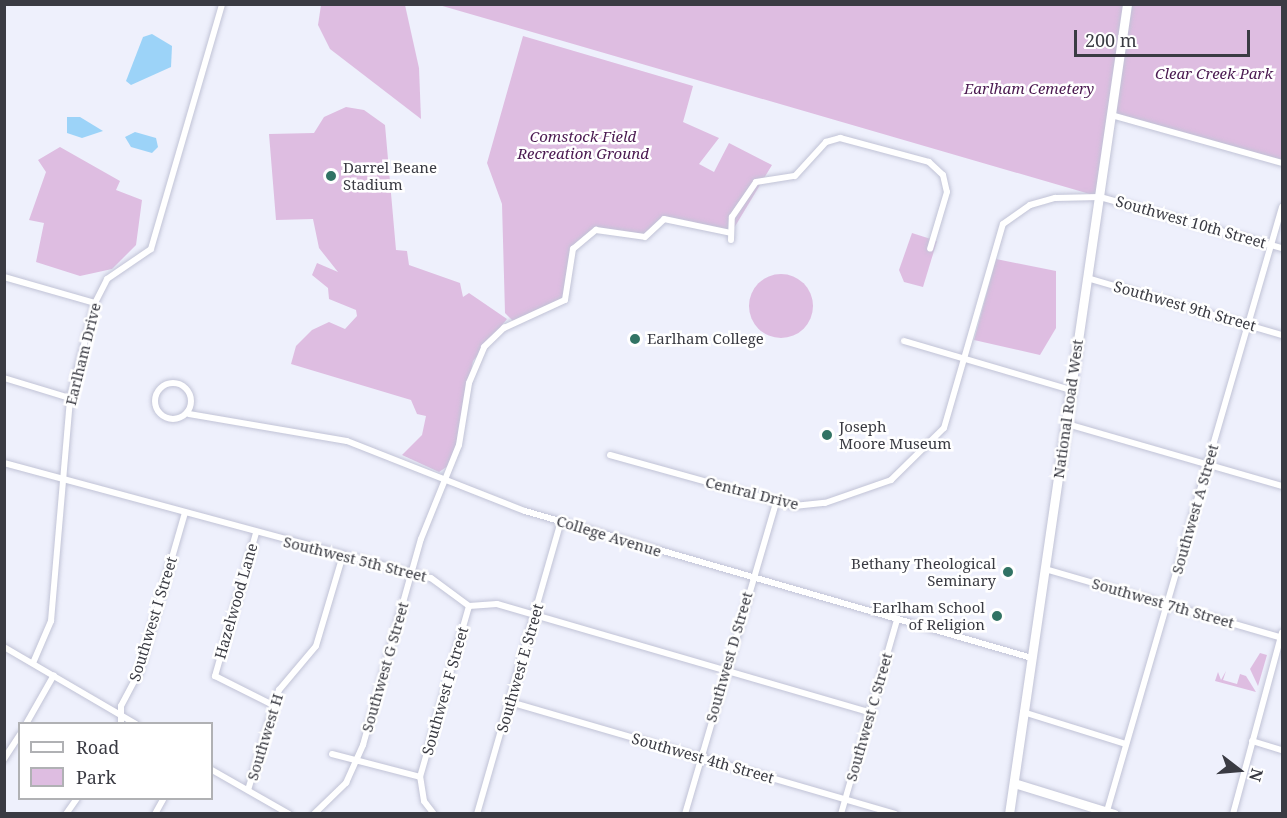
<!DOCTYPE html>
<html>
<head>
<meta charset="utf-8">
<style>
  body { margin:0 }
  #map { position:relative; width:1287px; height:818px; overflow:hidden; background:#eef0fc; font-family:"Noto Serif",serif }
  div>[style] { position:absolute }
  .green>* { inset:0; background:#debde1 }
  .round { border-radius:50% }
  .water>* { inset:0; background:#9cd3f8 }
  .roads { filter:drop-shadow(0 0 2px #c1c3d6) drop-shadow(0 0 2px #c1c3d6) }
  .street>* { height:6px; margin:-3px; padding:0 3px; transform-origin:3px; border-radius:3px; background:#fff }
  .street>.ring { margin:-3px; padding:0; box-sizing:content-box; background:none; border:6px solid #fff; border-radius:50% }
  .primary>* { height:9px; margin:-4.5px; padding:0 4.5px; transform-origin:4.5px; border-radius:4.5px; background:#fff }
  .dots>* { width:16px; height:16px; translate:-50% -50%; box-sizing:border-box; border:3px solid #fff; border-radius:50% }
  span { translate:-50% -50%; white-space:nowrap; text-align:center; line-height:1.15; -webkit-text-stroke:5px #fff; paint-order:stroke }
  .park-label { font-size:15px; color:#4a1950; font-style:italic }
  .poi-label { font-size:15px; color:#3a3b43 }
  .left { translate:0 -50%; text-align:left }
  .right { translate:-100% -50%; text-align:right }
  .street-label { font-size:15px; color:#3a3b43 }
  .frame { position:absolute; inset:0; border:6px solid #3a3b43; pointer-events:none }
  .legend { position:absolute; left:18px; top:722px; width:195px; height:78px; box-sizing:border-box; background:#fff; border:2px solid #b0b1b4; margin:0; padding:8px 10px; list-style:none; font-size:18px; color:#3a3b43 }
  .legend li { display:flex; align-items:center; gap:12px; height:30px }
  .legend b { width:30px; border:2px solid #b0b1b4 }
  .north { position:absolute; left:1209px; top:740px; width:60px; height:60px; -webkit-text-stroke:4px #fff; paint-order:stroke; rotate:106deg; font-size:16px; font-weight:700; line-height:24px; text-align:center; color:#3a3b43 }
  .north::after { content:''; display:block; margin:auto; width:21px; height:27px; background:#3a3b43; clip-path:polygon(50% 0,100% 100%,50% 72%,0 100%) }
  .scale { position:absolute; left:1074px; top:30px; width:176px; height:27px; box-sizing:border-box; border:3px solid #3a3b43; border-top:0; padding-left:8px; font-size:18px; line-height:21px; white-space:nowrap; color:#3a3b43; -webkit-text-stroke:4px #fff; paint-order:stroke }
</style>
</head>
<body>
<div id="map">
  <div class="green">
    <i style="clip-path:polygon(321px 5px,405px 5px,419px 68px,421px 119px,330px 49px,318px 25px)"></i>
    <i style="clip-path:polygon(439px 5px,1282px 5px,1282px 163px,1112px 116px,1100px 197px)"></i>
    <i style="clip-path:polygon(523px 36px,693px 86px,683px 122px,719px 138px,699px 164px,714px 172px,729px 143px,772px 165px,731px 233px,664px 219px,645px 237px,596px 230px,573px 249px,565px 300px,515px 323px,505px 313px,502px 204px,487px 163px)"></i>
    <i style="clip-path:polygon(346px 107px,364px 110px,385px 125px,396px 250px,407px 251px,409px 265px,460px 283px,463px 297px,469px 293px,507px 319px,473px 361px,456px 446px,448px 466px,439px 472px,402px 455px,422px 435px,426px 416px,417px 414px,411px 400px,291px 364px,296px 346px,312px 330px,329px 322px,345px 329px,357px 316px,356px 310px,329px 299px,328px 288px,312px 275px,317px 263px,338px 272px,319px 248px,313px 219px,276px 220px,269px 134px,314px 133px,324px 117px)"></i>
    <i style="clip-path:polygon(60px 147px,120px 181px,116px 190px,142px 200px,136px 245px,112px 269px,80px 276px,36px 262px,44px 223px,29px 220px,46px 172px,38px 160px)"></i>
    <i style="clip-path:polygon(912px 233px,937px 241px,923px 287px,904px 282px,899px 270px)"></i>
    <i style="clip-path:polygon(996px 259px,1056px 271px,1056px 328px,1040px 355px,974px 340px)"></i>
    <i class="round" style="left:749px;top:274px;width:64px;height:64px"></i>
    <i style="clip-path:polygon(1260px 653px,1267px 655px,1258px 686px,1250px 669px)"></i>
    <i style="clip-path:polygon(1226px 671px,1223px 680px,1237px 684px,1240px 674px,1246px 676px,1256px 692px,1215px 681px,1218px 672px,1221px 680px)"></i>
  </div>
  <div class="water">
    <i style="clip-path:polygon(152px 34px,172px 46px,171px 67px,131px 85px,126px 81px,143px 37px)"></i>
    <i style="clip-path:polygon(67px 117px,80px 117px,103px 131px,82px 138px,67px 133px)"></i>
    <i style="clip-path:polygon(135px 132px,156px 138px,158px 147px,152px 153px,131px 147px,125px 137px)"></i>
  </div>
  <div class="roads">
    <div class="street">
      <i style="left:1111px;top:115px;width:178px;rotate:15.7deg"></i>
      <i style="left:731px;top:240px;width:23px;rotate:-88deg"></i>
      <i style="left:732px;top:217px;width:42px;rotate:-55.6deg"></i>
      <i style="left:756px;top:182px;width:39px;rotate:-9deg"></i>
      <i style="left:795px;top:176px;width:46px;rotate:-47.6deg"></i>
      <i style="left:826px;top:142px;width:15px;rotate:-16deg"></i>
      <i style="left:840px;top:138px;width:92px;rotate:15.1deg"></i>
      <i style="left:929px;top:162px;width:19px;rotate:43deg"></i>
      <i style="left:943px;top:175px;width:17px;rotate:77deg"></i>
      <i style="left:947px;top:192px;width:59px;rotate:106.6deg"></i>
      <i style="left:4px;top:277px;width:95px;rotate:15.9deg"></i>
      <i style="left:1087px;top:278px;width:203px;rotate:16.3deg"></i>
      <i style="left:904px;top:341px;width:174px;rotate:16.4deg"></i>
      <i style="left:4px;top:378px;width:69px;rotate:16.9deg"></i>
      <i class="ring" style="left:155px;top:383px;width:30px;height:30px"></i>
      <i style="left:189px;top:414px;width:160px;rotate:9.7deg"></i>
      <i style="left:347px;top:441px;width:191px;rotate:21.5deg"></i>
      <i style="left:525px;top:511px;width:528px;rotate:16.17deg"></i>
      <i style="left:1067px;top:424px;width:224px;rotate:16.1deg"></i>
      <i style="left:610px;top:455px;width:191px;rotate:15.5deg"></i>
      <i style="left:794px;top:506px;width:31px;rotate:-6deg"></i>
      <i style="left:825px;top:503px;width:70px;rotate:-19.2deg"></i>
      <i style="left:891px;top:480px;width:74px;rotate:-44.5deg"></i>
      <i style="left:944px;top:428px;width:212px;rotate:-73.9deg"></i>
      <i style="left:1003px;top:224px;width:33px;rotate:-35deg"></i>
      <i style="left:1030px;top:205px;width:26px;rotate:-16deg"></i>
      <i style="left:1055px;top:198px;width:45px;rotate:-1.3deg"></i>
      <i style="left:1100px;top:197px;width:189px;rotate:15.7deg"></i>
      <i style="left:4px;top:463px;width:442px;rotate:15.1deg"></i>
      <i style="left:431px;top:578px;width:47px;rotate:36.4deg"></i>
      <i style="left:469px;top:606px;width:28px;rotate:-4deg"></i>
      <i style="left:497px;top:604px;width:390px;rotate:16.2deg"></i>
      <i style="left:256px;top:533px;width:149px;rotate:106deg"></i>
      <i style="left:215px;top:676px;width:65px;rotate:26.6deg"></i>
      <i style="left:1045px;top:569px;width:247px;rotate:16.2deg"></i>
      <i style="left:4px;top:647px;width:153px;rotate:30.3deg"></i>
      <i style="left:33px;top:663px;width:46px;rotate:-66.8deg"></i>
      <i style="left:51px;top:621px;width:224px;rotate:-85.1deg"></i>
      <i style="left:70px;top:398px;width:98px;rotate:-75.3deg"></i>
      <i style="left:95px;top:303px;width:27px;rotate:-63deg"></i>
      <i style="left:107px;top:279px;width:53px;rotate:-34.3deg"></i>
      <i style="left:151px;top:249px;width:255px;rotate:-73.8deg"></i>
      <i style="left:510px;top:702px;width:401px;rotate:16.2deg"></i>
      <i style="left:1023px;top:712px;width:108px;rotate:17.3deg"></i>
      <i style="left:26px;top:724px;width:56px;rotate:-60.3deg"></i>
      <i style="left:121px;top:724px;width:18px;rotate:-90deg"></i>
      <i style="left:121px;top:706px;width:38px;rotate:-62deg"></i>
      <i style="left:139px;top:672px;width:166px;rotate:-73.9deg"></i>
      <i style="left:1252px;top:741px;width:31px;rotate:17deg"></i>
      <i style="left:332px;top:754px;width:91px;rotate:14.6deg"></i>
      <i style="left:4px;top:759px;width:30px;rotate:-57deg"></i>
      <i style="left:212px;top:770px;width:89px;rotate:29.7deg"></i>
      <i style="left:248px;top:790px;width:105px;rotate:-72.8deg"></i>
      <i style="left:279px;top:690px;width:57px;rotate:-49.9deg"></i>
      <i style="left:316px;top:646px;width:92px;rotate:-73.5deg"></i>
      <i style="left:1107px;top:811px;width:629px;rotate:-73.84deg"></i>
      <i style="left:66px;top:814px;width:19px;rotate:-55deg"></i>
      <i style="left:155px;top:814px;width:18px;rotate:-61deg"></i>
      <i style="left:314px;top:814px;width:45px;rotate:-44.1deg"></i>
      <i style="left:346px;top:783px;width:42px;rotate:-65.9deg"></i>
      <i style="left:363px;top:745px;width:214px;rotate:-74.3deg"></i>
      <i style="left:421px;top:539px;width:101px;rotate:-68deg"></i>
      <i style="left:459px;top:445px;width:63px;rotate:-80.8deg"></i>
      <i style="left:469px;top:383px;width:39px;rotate:-67deg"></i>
      <i style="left:484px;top:347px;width:28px;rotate:-44deg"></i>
      <i style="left:504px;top:328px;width:67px;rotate:-24.7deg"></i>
      <i style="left:565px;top:300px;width:52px;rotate:-81.1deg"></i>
      <i style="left:573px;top:249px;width:30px;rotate:-40deg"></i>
      <i style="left:596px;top:230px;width:49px;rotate:8.1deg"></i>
      <i style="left:645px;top:237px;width:26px;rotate:-43deg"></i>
      <i style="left:664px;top:219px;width:68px;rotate:11.8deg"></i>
      <i style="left:434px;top:814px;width:16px;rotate:-128deg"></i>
      <i style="left:424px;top:801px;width:24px;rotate:-99deg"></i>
      <i style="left:420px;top:777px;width:178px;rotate:-74deg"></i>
      <i style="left:477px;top:814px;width:304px;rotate:-74deg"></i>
      <i style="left:685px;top:814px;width:325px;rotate:-73.7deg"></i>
      <i style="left:841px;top:814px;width:202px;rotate:-73.9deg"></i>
      <i style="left:1233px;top:814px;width:188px;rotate:-74.9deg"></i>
    </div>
    <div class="primary">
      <i style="left:1014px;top:783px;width:105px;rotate:17.2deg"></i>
      <i style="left:1009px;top:814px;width:819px;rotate:-81.71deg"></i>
    </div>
  </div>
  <div class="dots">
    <i style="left:331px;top:176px;background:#317364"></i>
    <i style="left:635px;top:339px;background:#317364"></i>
    <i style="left:827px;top:435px;background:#317364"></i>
    <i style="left:1008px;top:572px;background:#317364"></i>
    <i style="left:997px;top:616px;background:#317364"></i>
  </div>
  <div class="park-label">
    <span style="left:1214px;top:74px">Clear Creek Park</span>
    <span style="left:1029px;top:89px">Earlham Cemetery</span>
    <span style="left:583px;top:145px">Comstock Field<br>Recreation Ground</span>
  </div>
  <div class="poi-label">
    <span class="left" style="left:343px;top:176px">Darrel Beane<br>Stadium</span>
    <span class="left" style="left:647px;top:339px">Earlham College</span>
    <span class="left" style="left:839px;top:435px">Joseph<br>Moore Museum</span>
    <span class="right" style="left:996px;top:572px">Bethany Theological<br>Seminary</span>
    <span class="right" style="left:985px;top:616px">Earlham School<br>of Religion</span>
  </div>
  <div class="street-label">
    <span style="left:1191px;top:222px;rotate:16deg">Southwest 10th Street</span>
    <span style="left:1185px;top:306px;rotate:16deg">Southwest 9th Street</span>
    <span style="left:83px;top:354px;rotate:-76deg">Earlham Drive</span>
    <span style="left:1068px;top:409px;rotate:-82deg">National Road West</span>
    <span style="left:752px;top:493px;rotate:14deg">Central Drive</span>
    <span style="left:1195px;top:509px;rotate:-74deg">Southwest A Street</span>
    <span style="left:609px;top:536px;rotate:17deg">College Avenue</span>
    <span style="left:355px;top:559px;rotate:14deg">Southwest 5th Street</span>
    <span style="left:236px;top:601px;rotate:-74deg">Hazelwood Lane</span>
    <span style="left:1163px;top:603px;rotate:16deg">Southwest 7th Street</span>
    <span style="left:153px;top:619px;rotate:-73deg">Southwest I Street</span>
    <span style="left:729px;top:657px;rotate:-74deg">Southwest D Street</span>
    <span style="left:385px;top:667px;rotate:-74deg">Southwest G Street</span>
    <span style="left:520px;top:668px;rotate:-74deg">Southwest E Street</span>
    <span style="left:445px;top:691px;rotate:-74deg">Southwest F Street</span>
    <span style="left:869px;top:717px;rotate:-74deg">Southwest C Street</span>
    <span style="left:265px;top:737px;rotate:-73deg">Southwest H</span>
    <span style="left:703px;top:758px;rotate:16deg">Southwest 4th Street</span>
  </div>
  <div class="frame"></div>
  <ul class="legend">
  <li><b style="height:8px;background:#fff"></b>Road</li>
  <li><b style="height:16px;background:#debde1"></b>Park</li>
  </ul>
  <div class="north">N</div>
  <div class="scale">200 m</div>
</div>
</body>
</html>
